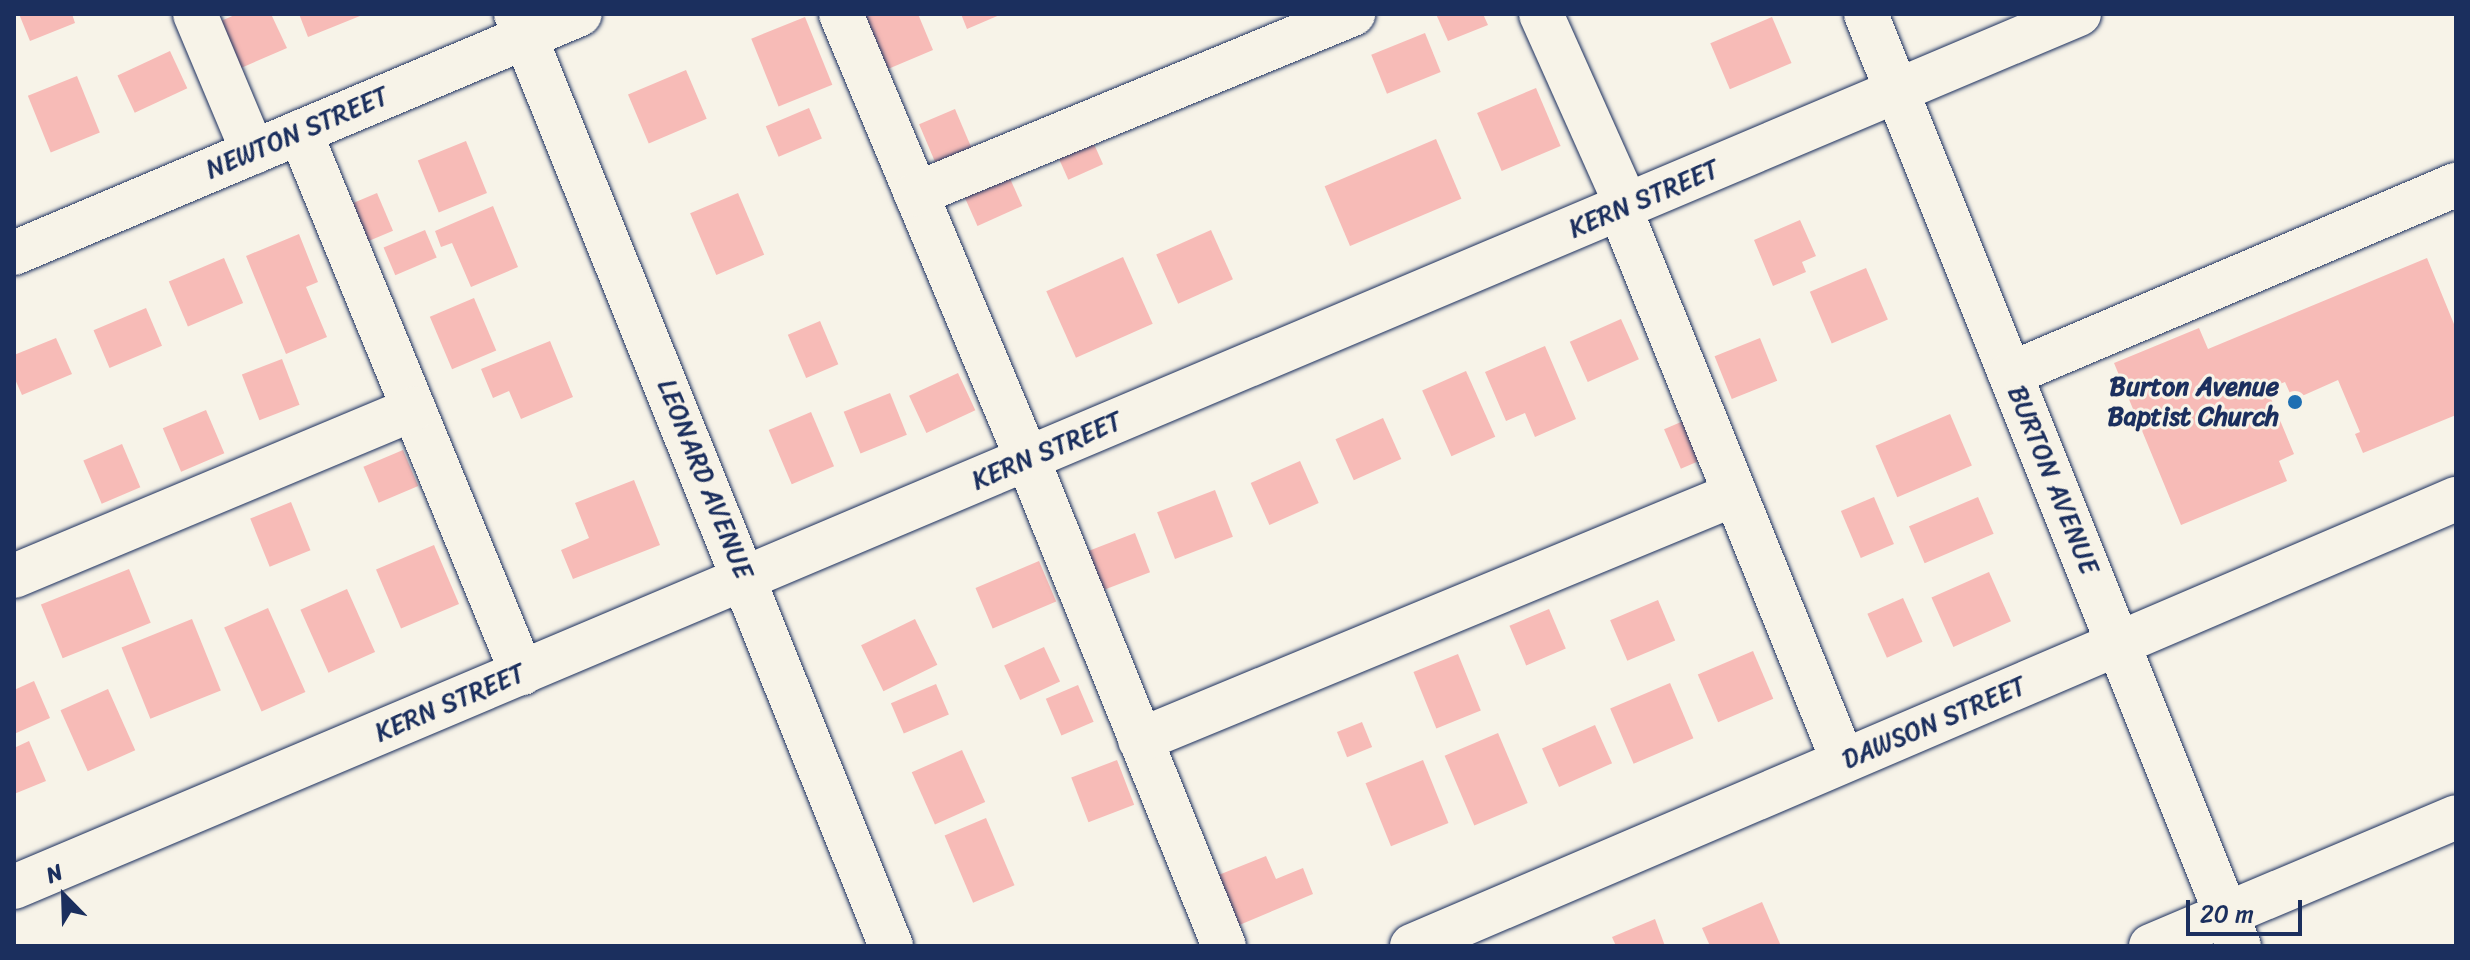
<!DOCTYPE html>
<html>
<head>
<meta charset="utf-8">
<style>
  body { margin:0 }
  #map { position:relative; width:2470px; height:960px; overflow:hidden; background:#f7f3e8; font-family:Sriracha,sans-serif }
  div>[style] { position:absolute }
  .building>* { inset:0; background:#f7bbb7; transform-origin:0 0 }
  .roads { filter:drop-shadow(0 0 2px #1b2f5e) drop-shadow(0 0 2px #1b2f5e) }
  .minor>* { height:44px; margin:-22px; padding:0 22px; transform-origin:22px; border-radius:22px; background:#f7f3e8 }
  .dots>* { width:22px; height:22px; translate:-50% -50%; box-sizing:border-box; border:4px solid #f7f3e8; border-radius:50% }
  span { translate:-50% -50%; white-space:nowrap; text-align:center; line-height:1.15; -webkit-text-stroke:6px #f7f3e8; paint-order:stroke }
  .street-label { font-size:26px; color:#1b2f5e }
  .poi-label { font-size:26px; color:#1b2f5e; font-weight:700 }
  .right { translate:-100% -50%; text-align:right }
  .frame { position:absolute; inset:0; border:16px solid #1b2f5e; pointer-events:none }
  .north { position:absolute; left:24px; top:856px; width:80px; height:80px; -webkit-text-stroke:6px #f7f3e8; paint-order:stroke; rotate:337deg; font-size:22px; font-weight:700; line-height:32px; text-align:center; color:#1b2f5e }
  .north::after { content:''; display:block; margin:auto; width:28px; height:36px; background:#1b2f5e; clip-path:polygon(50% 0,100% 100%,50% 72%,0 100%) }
  .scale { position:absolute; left:2186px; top:900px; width:116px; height:36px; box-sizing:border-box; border:4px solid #1b2f5e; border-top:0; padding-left:10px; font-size:24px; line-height:28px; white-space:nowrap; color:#1b2f5e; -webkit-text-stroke:6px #f7f3e8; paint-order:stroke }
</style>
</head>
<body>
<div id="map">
  <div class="building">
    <i style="clip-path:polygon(19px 14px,72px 14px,75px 23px,30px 41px)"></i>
    <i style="clip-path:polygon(237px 14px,271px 14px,287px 48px,234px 71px,214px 24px)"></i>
    <i style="clip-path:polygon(299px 14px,365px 14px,308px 37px)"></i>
    <i style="clip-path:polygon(865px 14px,918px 14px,933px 50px,888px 69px)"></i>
    <i style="clip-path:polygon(961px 14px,1002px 14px,967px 29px)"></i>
    <i style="clip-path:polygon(1436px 14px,1483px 14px,1488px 25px,1448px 41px)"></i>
    <i style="left:805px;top:17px;width:73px;height:58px;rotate:68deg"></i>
    <i style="left:1772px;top:17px;width:50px;height:67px;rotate:67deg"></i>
    <i style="left:1425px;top:33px;width:42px;height:58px;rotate:68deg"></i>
    <i style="left:170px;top:51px;width:41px;height:58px;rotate:65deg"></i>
    <i style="left:686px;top:70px;width:53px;height:63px;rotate:67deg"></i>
    <i style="left:77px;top:76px;width:61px;height:53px;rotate:68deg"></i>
    <i style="left:1536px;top:88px;width:63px;height:64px;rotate:67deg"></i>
    <i style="left:809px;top:108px;width:33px;height:47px;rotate:67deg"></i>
    <i style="left:955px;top:109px;width:48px;height:39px;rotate:67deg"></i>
    <i style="left:1090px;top:135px;width:32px;height:38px;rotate:66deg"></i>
    <i style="left:1436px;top:139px;width:65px;height:121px;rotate:67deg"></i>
    <i style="left:466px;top:141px;width:56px;height:52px;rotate:68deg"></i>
    <i style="left:1008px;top:174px;width:35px;height:49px;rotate:66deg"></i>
    <i style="left:377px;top:193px;width:41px;height:29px;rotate:67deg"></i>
    <i style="left:738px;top:193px;width:67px;height:52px;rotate:67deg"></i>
    <i style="clip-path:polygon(493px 206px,518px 267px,471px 287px,452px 243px,441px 247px,435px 231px)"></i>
    <i style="clip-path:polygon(1800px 220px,1816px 256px,1802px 262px,1806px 272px,1773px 286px,1754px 240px)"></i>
    <i style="left:425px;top:230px;width:30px;height:45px;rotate:67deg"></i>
    <i style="left:1211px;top:230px;width:54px;height:60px;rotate:66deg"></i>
    <i style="clip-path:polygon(299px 234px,318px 282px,306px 287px,327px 337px,286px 354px,246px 256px)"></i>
    <i style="left:1123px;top:257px;width:73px;height:84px;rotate:66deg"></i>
    <i style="left:224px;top:258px;width:49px;height:60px;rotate:67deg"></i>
    <i style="clip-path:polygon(2427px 258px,2456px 329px,2456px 415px,2363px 453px,2355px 434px,2360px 432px,2338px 380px,2293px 400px,2285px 382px,2267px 389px,2294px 454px,2279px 461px,2287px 481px,2181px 525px,2114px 363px,2199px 328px,2208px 349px)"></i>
    <i style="left:1866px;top:268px;width:56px;height:61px;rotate:67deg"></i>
    <i style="left:474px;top:298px;width:57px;height:48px;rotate:67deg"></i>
    <i style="left:146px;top:308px;width:41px;height:57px;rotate:67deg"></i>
    <i style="left:1621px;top:319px;width:44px;height:56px;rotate:66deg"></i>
    <i style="left:820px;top:321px;width:47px;height:35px;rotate:67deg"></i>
    <i style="clip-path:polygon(56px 338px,72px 374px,22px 395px,14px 377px,14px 355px)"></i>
    <i style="left:1760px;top:338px;width:46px;height:49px;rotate:68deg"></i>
    <i style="clip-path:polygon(550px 341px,573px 397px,521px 419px,509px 391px,493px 398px,481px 369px)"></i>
    <i style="clip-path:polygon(1545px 346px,1576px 419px,1535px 437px,1525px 413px,1506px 421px,1485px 372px)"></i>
    <i style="left:282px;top:359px;width:49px;height:43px;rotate:69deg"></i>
    <i style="left:1466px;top:371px;width:72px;height:48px;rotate:66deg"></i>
    <i style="left:958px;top:373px;width:41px;height:54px;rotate:65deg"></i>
    <i style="left:890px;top:393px;width:45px;height:50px;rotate:68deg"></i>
    <i style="left:206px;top:410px;width:47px;height:47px;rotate:67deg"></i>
    <i style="left:811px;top:412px;width:59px;height:46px;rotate:67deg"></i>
    <i style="left:1950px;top:414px;width:56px;height:81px;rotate:67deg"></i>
    <i style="left:1383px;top:418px;width:45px;height:52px;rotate:66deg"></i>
    <i style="left:1688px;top:419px;width:43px;height:26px;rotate:67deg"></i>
    <i style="left:122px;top:444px;width:47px;height:42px;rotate:67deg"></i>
    <i style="left:403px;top:450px;width:39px;height:43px;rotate:67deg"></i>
    <i style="left:1300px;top:461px;width:46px;height:54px;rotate:66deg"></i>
    <i style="clip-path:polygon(634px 480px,660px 545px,573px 579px,561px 550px,589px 538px,575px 503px)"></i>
    <i style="left:1215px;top:490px;width:50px;height:62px;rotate:69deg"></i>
    <i style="left:1874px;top:497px;width:51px;height:36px;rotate:67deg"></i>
    <i style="left:1978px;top:497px;width:40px;height:75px;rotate:67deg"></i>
    <i style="left:291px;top:502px;width:52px;height:44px;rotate:68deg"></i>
    <i style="left:1135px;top:533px;width:42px;height:52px;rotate:69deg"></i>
    <i style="left:434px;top:545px;width:64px;height:63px;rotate:67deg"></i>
    <i style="left:1039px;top:561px;width:44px;height:69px;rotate:67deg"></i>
    <i style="left:129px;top:569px;width:58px;height:95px;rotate:68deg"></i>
    <i style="left:1989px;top:572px;width:54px;height:63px;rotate:66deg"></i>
    <i style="left:347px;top:589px;width:69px;height:51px;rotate:66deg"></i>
    <i style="left:1903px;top:598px;width:48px;height:39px;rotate:66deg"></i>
    <i style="left:1658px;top:600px;width:44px;height:52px;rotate:67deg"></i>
    <i style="left:268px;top:608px;width:92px;height:48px;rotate:66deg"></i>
    <i style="left:1549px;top:609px;width:43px;height:43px;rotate:67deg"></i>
    <i style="left:192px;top:619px;width:77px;height:76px;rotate:68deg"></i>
    <i style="left:915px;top:619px;width:51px;height:60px;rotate:64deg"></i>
    <i style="left:1044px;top:647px;width:38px;height:44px;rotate:65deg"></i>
    <i style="left:1753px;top:651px;width:52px;height:60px;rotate:67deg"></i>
    <i style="left:1458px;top:654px;width:61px;height:48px;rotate:68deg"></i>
    <i style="clip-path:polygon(34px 681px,50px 718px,14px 734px,14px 690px)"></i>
    <i style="left:1670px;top:683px;width:60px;height:65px;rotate:67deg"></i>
    <i style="left:936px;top:684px;width:33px;height:49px;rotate:67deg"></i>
    <i style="left:1078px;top:685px;width:40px;height:35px;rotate:67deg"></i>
    <i style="left:108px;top:689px;width:67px;height:52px;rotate:66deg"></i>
    <i style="left:1362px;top:722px;width:27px;height:27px;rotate:68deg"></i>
    <i style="left:1595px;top:725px;width:42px;height:58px;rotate:66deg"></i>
    <i style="left:1498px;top:733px;width:76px;height:58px;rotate:67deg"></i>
    <i style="clip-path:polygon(29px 741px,46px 781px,14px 794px,14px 748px)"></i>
    <i style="left:962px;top:750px;width:57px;height:55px;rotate:66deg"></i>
    <i style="left:1117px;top:760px;width:48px;height:49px;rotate:69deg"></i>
    <i style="left:1423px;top:760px;width:68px;height:62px;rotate:68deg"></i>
    <i style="left:986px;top:818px;width:73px;height:45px;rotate:67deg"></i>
    <i style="clip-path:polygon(1266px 856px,1276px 879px,1303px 868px,1313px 894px,1237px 926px,1216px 876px)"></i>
    <i style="clip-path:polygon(1762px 902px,1781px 946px,1710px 946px,1702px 928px)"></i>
    <i style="clip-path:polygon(1655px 919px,1665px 946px,1616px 946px,1612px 937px)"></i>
  </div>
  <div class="roads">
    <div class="minor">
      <i style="left:195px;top:14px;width:150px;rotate:67.2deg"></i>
      <i style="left:516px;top:14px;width:1005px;rotate:68.08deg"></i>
      <i style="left:841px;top:14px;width:484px;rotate:67.3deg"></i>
      <i style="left:1028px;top:460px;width:524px;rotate:68.04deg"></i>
      <i style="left:1541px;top:14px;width:210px;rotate:65.9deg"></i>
      <i style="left:1866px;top:14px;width:1004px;rotate:68.19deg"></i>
      <i style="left:300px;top:132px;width:585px;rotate:67.69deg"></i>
      <i style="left:916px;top:194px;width:473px;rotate:-22.4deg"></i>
      <i style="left:1620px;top:209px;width:595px;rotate:68deg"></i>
      <i style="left:14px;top:253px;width:614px;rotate:-22.89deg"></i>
      <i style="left:2010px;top:374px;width:484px;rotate:-23deg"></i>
      <i style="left:14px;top:576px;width:433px;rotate:-22.7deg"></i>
      <i style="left:1140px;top:740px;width:644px;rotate:-22.46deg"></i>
      <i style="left:14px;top:887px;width:2242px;rotate:-22.92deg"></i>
      <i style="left:1412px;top:946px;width:1136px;rotate:-23.18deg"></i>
      <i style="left:2151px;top:946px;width:331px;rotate:-22.9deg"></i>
    </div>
  </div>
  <div class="dots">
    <i style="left:2295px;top:402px;background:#1f6fb2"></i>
  </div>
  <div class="street-label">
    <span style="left:297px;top:133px;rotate:-23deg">NEWTON STREET</span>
    <span style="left:1644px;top:199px;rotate:-23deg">KERN STREET</span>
    <span style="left:1047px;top:451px;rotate:-23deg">KERN STREET</span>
    <span style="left:705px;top:479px;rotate:68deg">LEONARD AVENUE</span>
    <span style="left:2053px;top:480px;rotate:68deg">BURTON AVENUE</span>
    <span style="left:450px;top:703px;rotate:-23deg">KERN STREET</span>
    <span style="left:1934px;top:723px;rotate:-23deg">DAWSON STREET</span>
  </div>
  <div class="poi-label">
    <span class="right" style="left:2279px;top:402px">Burton Avenue<br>Baptist Church</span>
  </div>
  <div class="frame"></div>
  <div class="north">N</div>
  <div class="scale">20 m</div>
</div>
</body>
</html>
